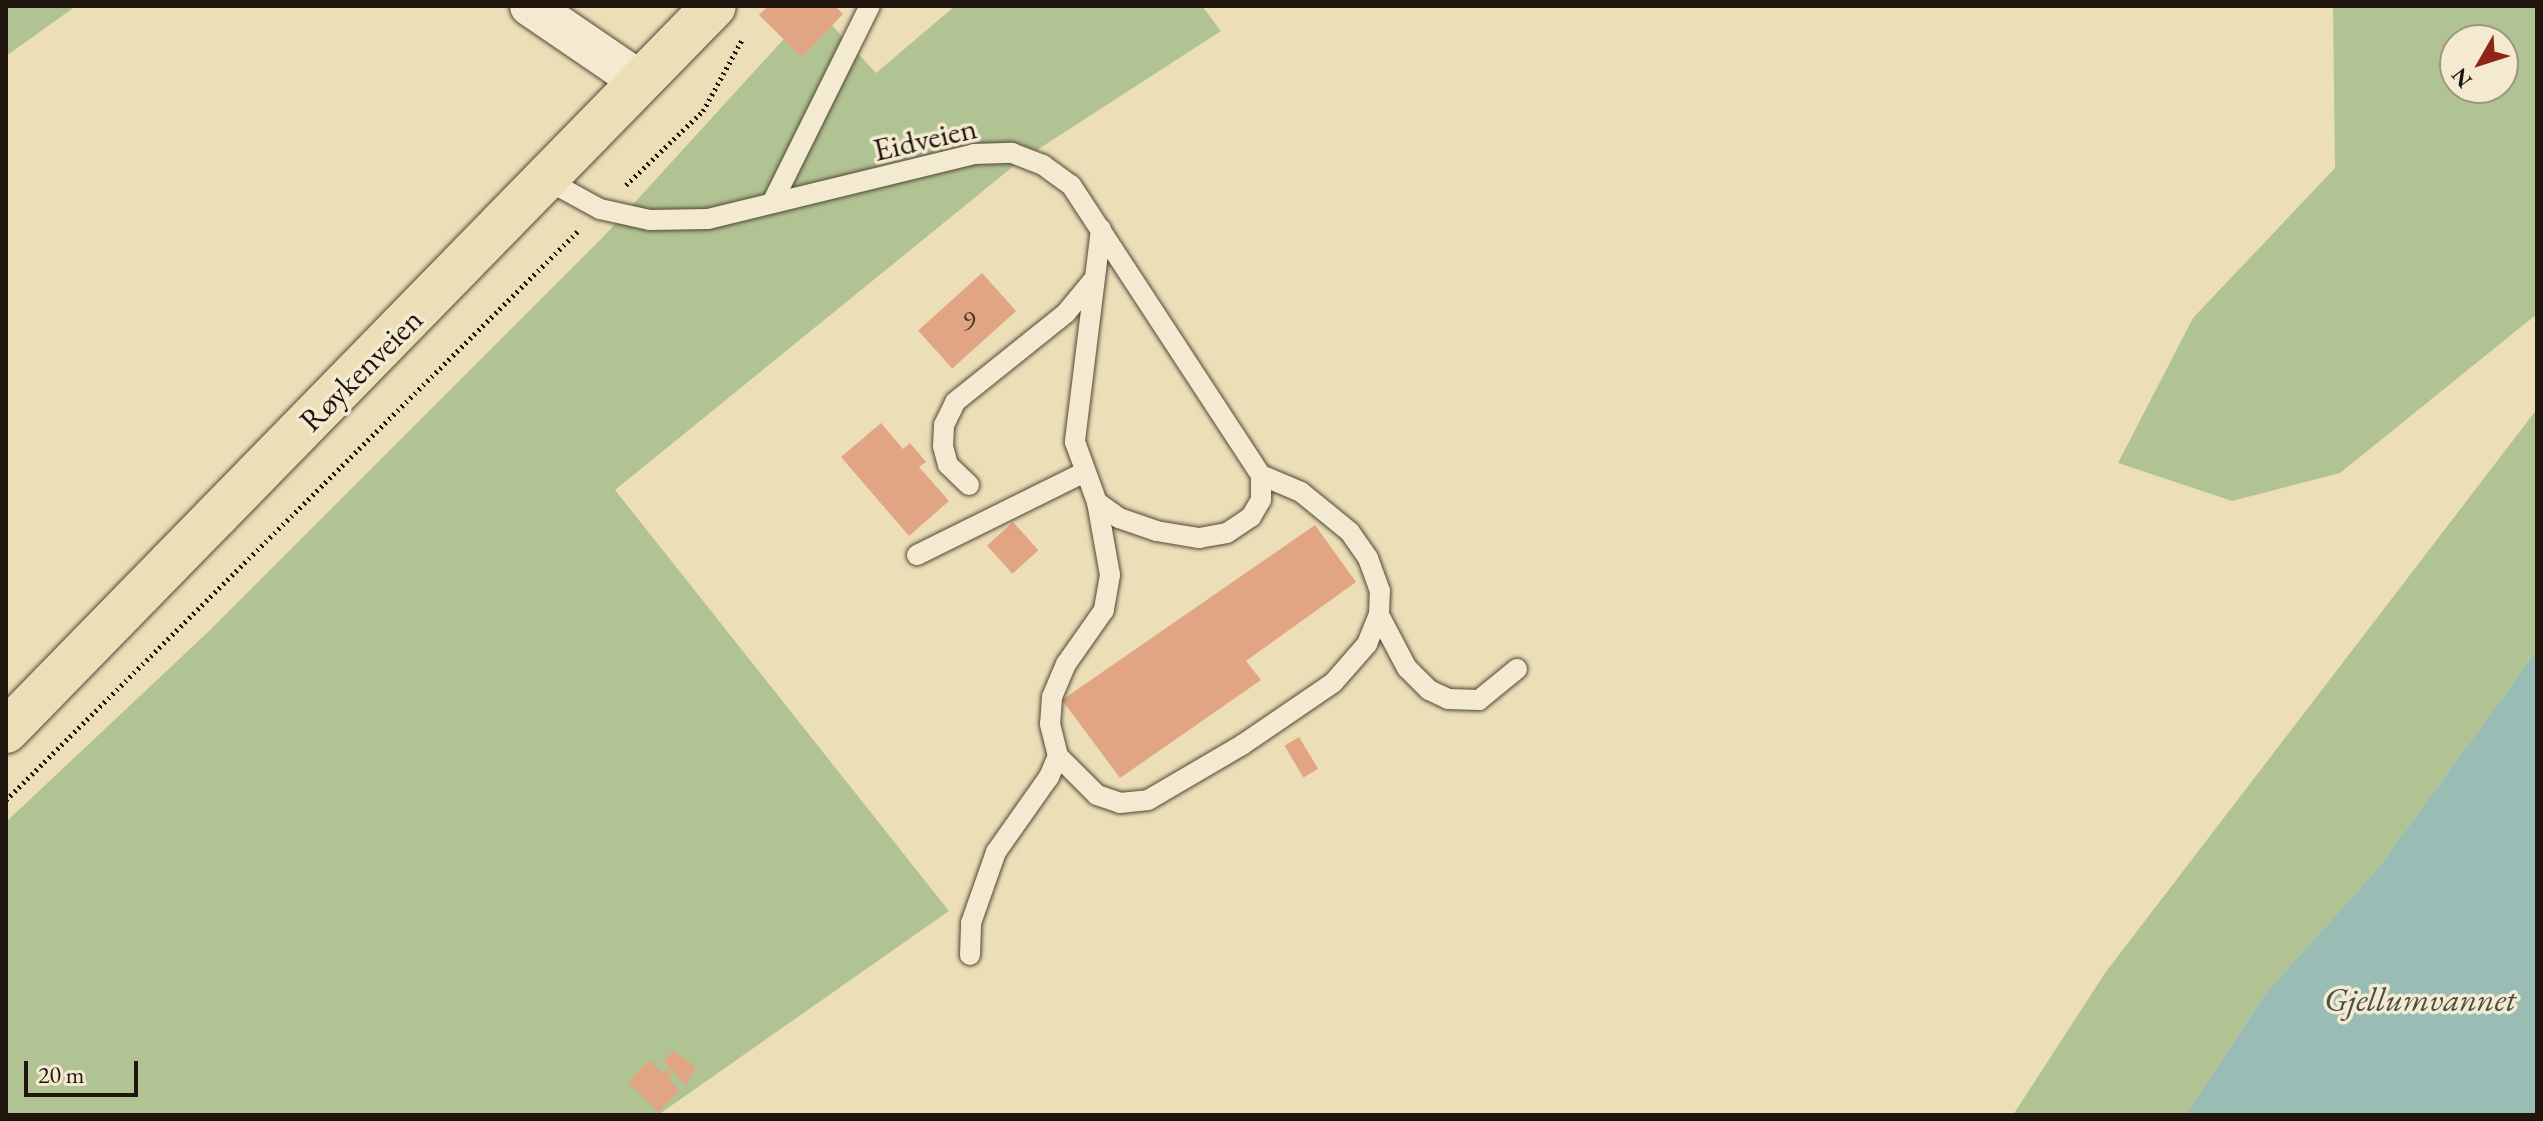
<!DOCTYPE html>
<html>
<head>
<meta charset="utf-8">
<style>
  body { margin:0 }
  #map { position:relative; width:2543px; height:1121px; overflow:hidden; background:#ecdfb8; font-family:"EB Garamond",serif }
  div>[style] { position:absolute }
  .green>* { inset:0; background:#b2c393 }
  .water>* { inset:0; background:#99bcb4 }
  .building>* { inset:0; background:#e1a583; transform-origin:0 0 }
  .path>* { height:5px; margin-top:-2.5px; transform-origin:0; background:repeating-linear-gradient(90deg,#1f150c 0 2px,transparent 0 6px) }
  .roads { filter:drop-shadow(0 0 2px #524837) drop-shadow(0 0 2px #524837) }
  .lane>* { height:20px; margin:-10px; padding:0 10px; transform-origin:10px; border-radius:10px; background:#f3ead1 }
  .street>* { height:40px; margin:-20px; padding:0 20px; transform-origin:20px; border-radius:20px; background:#f3ead1 }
  .primary>* { height:44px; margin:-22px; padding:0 22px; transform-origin:22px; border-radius:22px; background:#ecdfb8 }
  span { translate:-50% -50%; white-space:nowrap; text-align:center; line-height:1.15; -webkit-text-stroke:7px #f3ead1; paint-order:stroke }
  .number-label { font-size:28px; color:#50392a }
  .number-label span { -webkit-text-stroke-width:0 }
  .street-label { font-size:32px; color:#1f150c }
  .water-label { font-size:34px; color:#4a4f47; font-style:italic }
  .frame { position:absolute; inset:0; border:8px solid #1f150c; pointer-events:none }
  .north { position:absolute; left:2439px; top:24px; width:80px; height:80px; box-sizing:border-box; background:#f3ead1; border:2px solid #9e9582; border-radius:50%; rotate:231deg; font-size:22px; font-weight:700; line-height:32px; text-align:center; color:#1f150c }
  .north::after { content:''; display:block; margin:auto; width:28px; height:36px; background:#8f2418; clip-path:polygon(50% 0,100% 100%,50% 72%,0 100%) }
  .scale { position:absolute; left:24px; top:1061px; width:114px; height:36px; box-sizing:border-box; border:4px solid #1f150c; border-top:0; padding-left:10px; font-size:24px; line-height:28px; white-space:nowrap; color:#1f150c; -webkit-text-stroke:6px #f3ead1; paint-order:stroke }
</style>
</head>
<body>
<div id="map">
  <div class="green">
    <i style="clip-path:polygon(6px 6px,76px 6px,6px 56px)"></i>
    <i style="clip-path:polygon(814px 6px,876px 73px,955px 6px,1202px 6px,1221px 31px,1020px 161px,615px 490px,949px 911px,658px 1115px,6px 1115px,6px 822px,208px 632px,604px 236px)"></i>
    <i style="clip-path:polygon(evenodd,2333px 6px,2537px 6px,2537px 314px,2340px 473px,2232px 501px,2118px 463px,2193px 318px,2335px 168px,2333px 6px,2455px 40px,2503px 40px,2503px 88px,2455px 88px,2455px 40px)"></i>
    <i style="clip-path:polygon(2537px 409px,2537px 650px,2378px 868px,2264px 995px,2186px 1115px,2013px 1115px,2105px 973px)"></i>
  </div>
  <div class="water">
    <i style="clip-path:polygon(2537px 650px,2537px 1115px,2186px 1115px,2264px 995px,2378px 868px)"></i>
  </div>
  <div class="building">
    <i style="clip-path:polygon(768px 6px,835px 6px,843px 14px,802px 57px,759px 15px)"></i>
    <i style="left:982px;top:273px;width:51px;height:86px;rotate:48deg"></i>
    <i style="clip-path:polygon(881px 423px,903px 449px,910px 443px,926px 462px,919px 467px,949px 501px,909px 536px,841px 457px)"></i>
    <i style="left:1013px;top:522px;width:38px;height:35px;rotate:48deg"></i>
    <i style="clip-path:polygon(1315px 525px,1356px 582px,1246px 661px,1261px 680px,1120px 778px,1062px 700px)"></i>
    <i style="left:1299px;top:737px;width:37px;height:17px;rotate:59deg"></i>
    <i style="clip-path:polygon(673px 1051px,696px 1067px,686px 1085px,663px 1061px)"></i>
    <i style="clip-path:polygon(650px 1060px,663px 1074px,667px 1069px,672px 1074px,668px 1078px,679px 1091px,658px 1112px,628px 1082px)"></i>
  </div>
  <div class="path">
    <i style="left:626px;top:185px;width:107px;rotate:-43.9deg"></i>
    <i style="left:703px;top:111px;width:83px;rotate:-61.3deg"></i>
    <i style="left:6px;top:800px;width:807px;rotate:-44.85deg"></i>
  </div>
  <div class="roads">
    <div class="lane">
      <i style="left:545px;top:179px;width:63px;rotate:28.6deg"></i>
      <i style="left:600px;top:209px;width:51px;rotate:12.4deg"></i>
      <i style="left:650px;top:220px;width:58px;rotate:-1deg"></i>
      <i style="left:708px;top:219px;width:274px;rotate:-13.7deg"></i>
      <i style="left:974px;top:154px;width:38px;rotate:-2deg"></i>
      <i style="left:1012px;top:153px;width:33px;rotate:21deg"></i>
      <i style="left:1043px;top:165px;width:34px;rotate:36deg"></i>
      <i style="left:1071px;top:185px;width:347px;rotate:56.8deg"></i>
      <i style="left:773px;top:201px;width:218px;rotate:-63.6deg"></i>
      <i style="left:1101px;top:229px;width:215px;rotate:97deg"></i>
      <i style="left:1075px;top:442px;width:64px;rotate:69.9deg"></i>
      <i style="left:1097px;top:502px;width:74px;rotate:79.9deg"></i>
      <i style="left:1110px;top:575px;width:36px;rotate:100deg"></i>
      <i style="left:1104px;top:610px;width:66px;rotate:125.1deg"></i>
      <i style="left:1066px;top:664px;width:36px;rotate:113deg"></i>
      <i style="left:1052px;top:697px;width:27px;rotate:94deg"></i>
      <i style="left:1050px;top:724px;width:33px;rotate:76deg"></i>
      <i style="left:1058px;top:756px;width:55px;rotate:45deg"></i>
      <i style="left:1097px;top:795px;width:24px;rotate:19deg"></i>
      <i style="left:1120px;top:803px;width:28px;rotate:-6deg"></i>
      <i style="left:1148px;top:800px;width:109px;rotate:-30.3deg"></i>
      <i style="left:1242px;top:745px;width:110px;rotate:-34.3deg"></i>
      <i style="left:1333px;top:683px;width:52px;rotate:-48.9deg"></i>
      <i style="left:1367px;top:644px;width:31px;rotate:-68deg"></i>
      <i style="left:1379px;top:615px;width:24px;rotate:-88deg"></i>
      <i style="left:1380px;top:591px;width:35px;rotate:-110deg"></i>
      <i style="left:1368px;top:558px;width:32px;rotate:-125deg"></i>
      <i style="left:1350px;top:532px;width:63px;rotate:-140.8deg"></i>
      <i style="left:1301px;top:492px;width:43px;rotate:-157deg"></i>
      <i style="left:969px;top:485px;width:29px;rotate:-136deg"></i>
      <i style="left:948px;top:465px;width:20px;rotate:-105deg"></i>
      <i style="left:943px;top:446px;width:21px;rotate:-87deg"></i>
      <i style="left:944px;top:425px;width:25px;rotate:-64deg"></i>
      <i style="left:955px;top:402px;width:142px;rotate:-38.7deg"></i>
      <i style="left:1066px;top:313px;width:45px;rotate:-50.4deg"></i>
      <i style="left:1097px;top:502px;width:27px;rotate:36deg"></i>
      <i style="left:1119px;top:518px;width:39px;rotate:19deg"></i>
      <i style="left:1156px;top:531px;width:44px;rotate:9.2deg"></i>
      <i style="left:1199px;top:538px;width:28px;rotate:-10deg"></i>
      <i style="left:1227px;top:533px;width:29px;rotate:-34deg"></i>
      <i style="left:1251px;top:517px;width:20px;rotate:-60deg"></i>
      <i style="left:1261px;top:500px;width:25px;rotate:-90deg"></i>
      <i style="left:917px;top:555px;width:185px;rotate:-26.3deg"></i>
      <i style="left:1379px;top:615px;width:60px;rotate:62.2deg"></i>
      <i style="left:1407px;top:668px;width:31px;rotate:45deg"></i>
      <i style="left:1429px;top:690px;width:21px;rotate:25deg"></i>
      <i style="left:1448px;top:699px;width:31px;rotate:2deg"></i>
      <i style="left:1479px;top:700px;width:49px;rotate:-39.2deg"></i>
      <i style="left:970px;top:955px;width:32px;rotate:-88deg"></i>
      <i style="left:971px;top:923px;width:75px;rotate:-70.6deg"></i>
      <i style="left:996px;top:852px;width:92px;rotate:-54.8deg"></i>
      <i style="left:1049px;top:777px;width:23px;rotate:-67deg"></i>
    </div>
    <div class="street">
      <i style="left:530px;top:6px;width:133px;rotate:34.3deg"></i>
    </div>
    <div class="primary">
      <i style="left:6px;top:731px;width:1013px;rotate:-45.68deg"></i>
    </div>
  </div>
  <div class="number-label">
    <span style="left:969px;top:320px">9</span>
  </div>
  <div class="street-label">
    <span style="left:925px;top:139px;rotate:-13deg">Eidveien</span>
    <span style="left:361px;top:370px;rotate:-45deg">Røykenveien</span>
  </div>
  <div class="water-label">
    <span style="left:2420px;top:1000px">Gjellumvannet</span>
  </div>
  <div class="frame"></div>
  <div class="north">N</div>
  <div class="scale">20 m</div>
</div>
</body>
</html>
